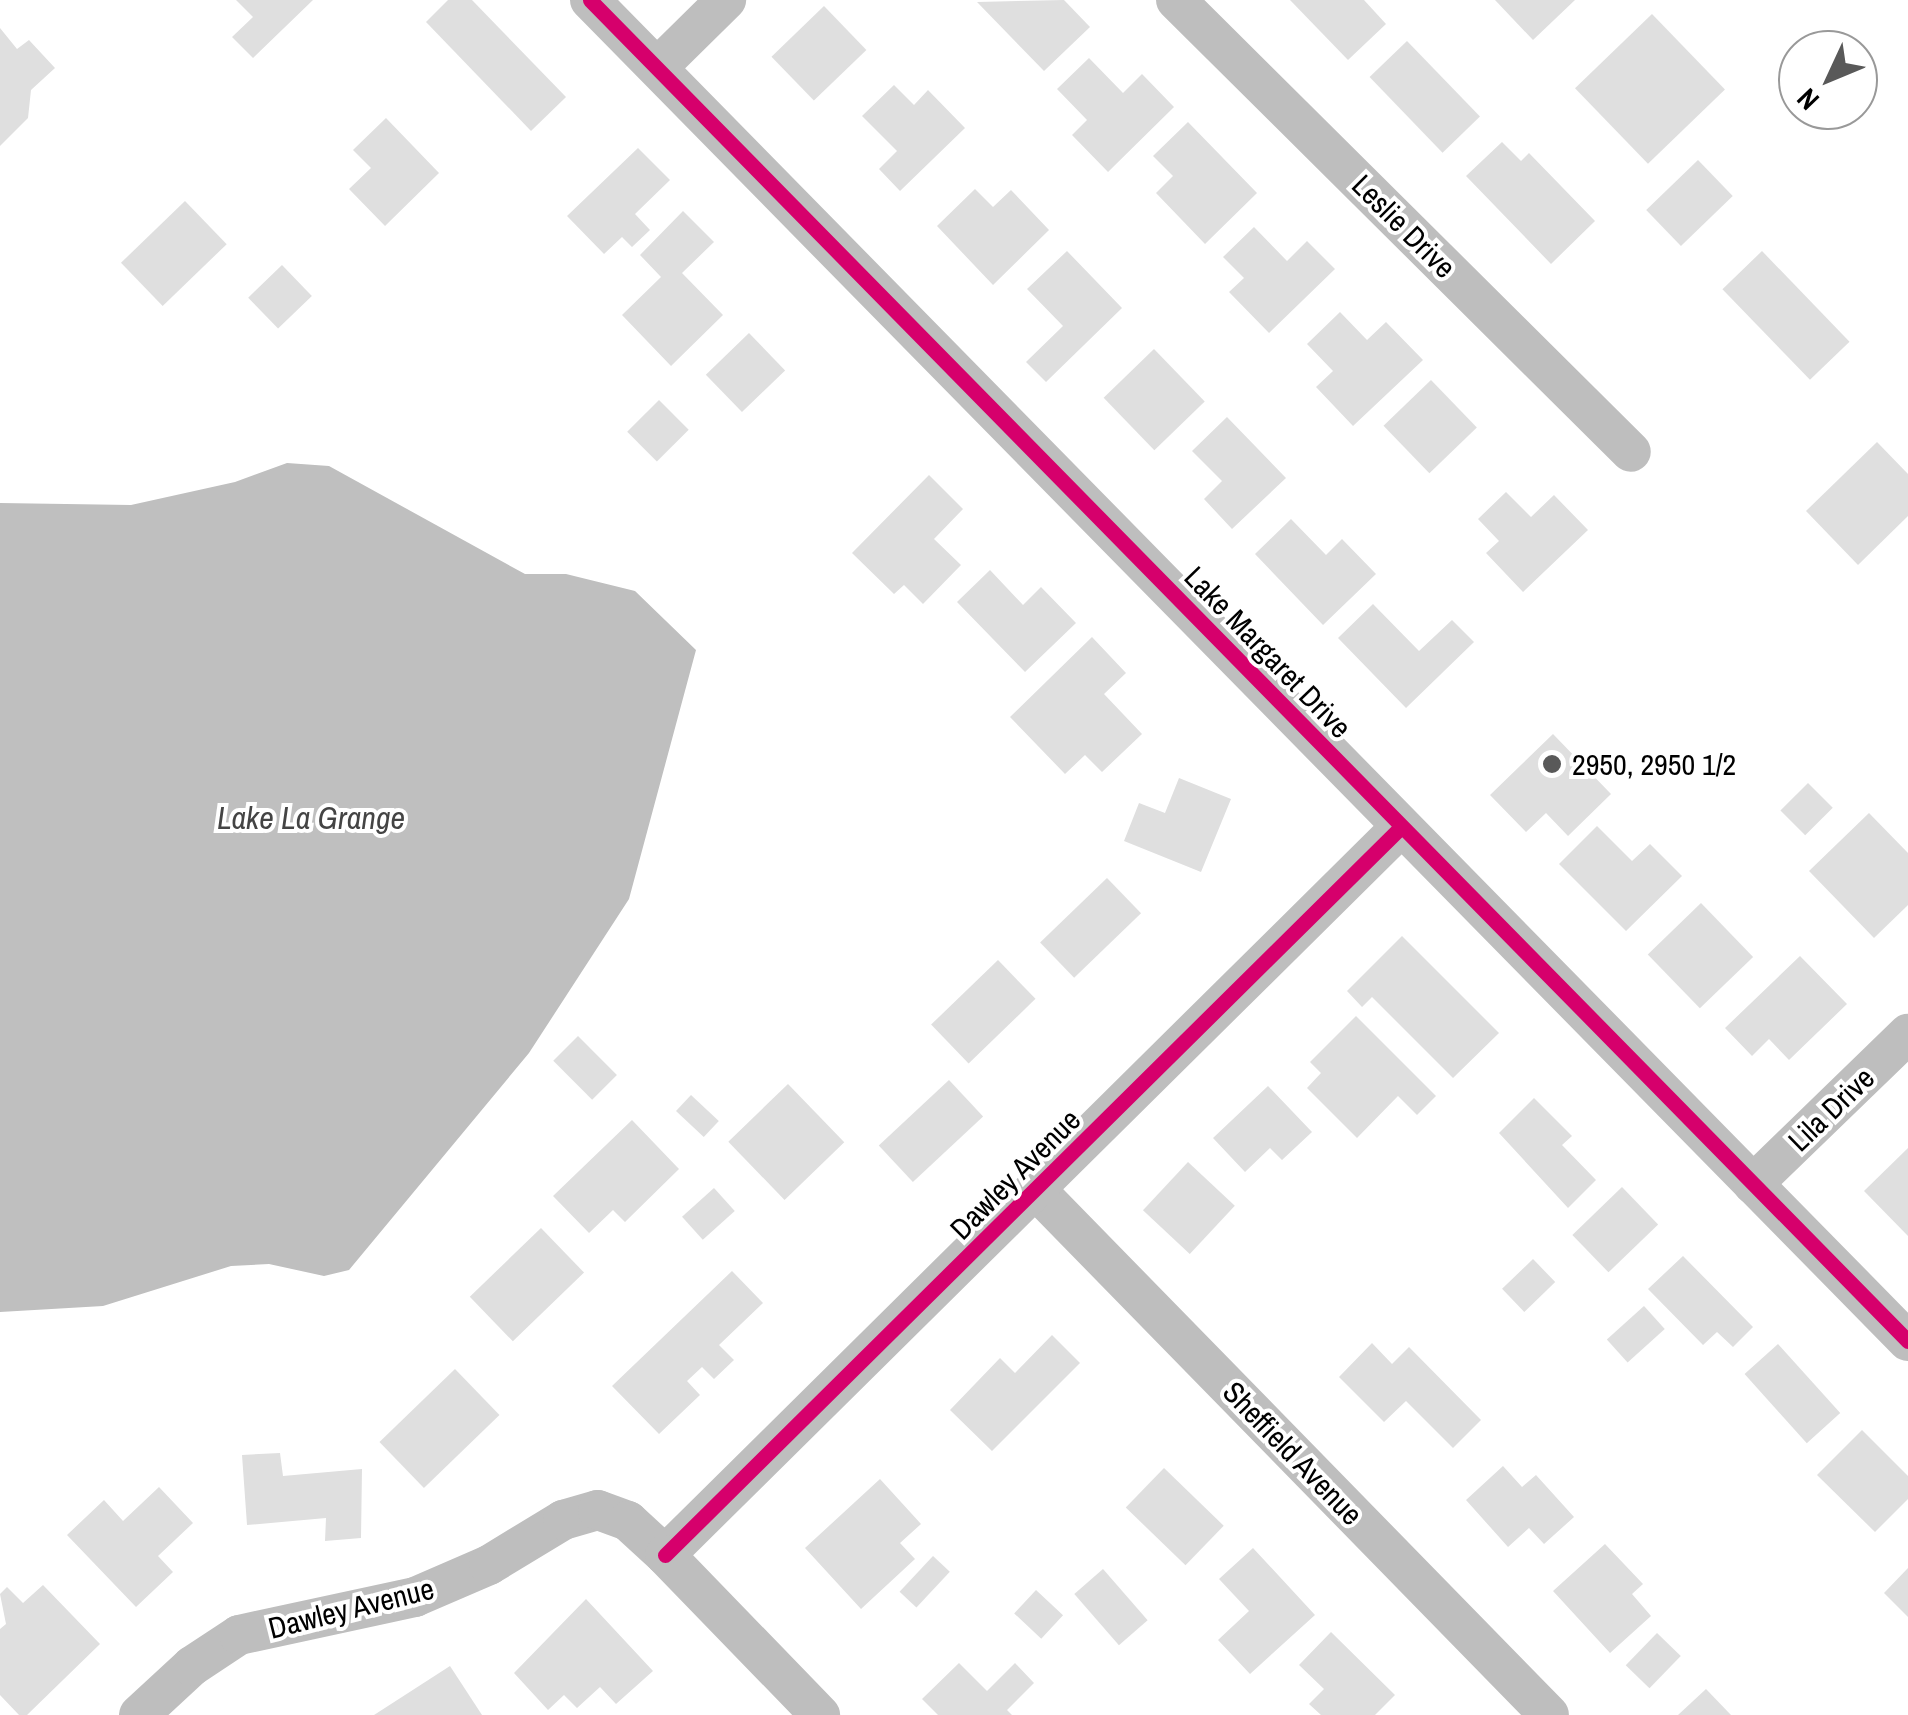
<!DOCTYPE html>
<html>
<head>
<meta charset="utf-8">
<style>
  body { margin:0 }
  #map { position:relative; width:1908px; height:1715px; overflow:hidden; background:#fff; font-family:"Archivo Narrow",sans-serif }
  div>[style] { position:absolute }
  .water>* { inset:0; background:#bfbfbf }
  .building>* { inset:0; background:#dfdfdf; transform-origin:0 0 }
  .minor>* { height:40px; margin:-20px; padding:0 20px; transform-origin:20px; border-radius:20px; background:#bebebe }
  .cycleway>* { height:15px; margin:-7.5px; padding:0 7.5px; transform-origin:7.5px; border-radius:7.5px; background:#d6006c }
  .dots>* { width:28px; height:28px; translate:-50% -50%; box-sizing:border-box; border:5px solid #fff; border-radius:50% }
  span { translate:-50% -50%; white-space:nowrap; text-align:center; line-height:1.15; -webkit-text-stroke:8px #fff; paint-order:stroke }
  .street-label { font-size:30px; color:#000 }
  .poi-label { font-size:30px; color:#000 }
  .left { translate:0 -50%; text-align:left }
  .water-label { font-size:32px; color:#444; font-style:italic }
  .north { position:absolute; left:1778px; top:30px; width:100px; height:100px; box-sizing:border-box; background:#fff; border:2px solid #999; border-radius:50%; rotate:226deg; font-size:28px; font-weight:700; line-height:40px; text-align:center; color:#000 }
  .north::after { content:''; display:block; margin:auto; width:35px; height:45px; background:#595959; clip-path:polygon(50% 0,100% 100%,50% 72%,0 100%) }
</style>
</head>
<body>
<div id="map">
  <div class="water">
    <i style="clip-path:polygon(287px 463px,329px 466px,525px 574px,566px 574px,635px 591px,696px 650px,629px 899px,529px 1053px,349px 1270px,324px 1276px,269px 1264px,231px 1266px,103px 1306px,0 1312px,0 503px,131px 505px,235px 482px)"></i>
  </div>
  <div class="building">
    <i style="clip-path:polygon(236px 0,313px 0,253px 58px,232px 37px,253px 17px)"></i>
    <i style="clip-path:polygon(448px 0,472px 0,566px 97px,531px 131px,426px 22px)"></i>
    <i style="clip-path:polygon(1064px 0,1090px 27px,1044px 71px,977px 2px)"></i>
    <i style="clip-path:polygon(1290px 0,1364px 0,1386px 24px,1348px 60px)"></i>
    <i style="clip-path:polygon(1495px 0,1575px 0,1533px 40px)"></i>
    <i style="left:824px;top:6px;width:61px;height:73px;rotate:46deg"></i>
    <i style="left:1652px;top:14px;width:105px;height:107px;rotate:46deg"></i>
    <i style="clip-path:polygon(0 28px,17px 49px,29px 40px,55px 68px,31px 90px,28px 118px,0 146px)"></i>
    <i style="left:1407px;top:41px;width:105px;height:52px;rotate:46deg"></i>
    <i style="clip-path:polygon(1089px 58px,1123px 93px,1142px 74px,1174px 107px,1108px 172px,1072px 135px,1087px 120px,1057px 89px)"></i>
    <i style="clip-path:polygon(894px 85px,914px 105px,928px 90px,965px 128px,900px 191px,879px 169px,897px 151px,862px 116px)"></i>
    <i style="clip-path:polygon(386px 118px,439px 173px,385px 226px,349px 189px,371px 168px,353px 150px)"></i>
    <i style="clip-path:polygon(1188px 122px,1257px 193px,1205px 244px,1156px 193px,1173px 176px,1153px 156px)"></i>
    <i style="clip-path:polygon(1502px 142px,1521px 161px,1529px 153px,1595px 221px,1551px 264px,1466px 176px)"></i>
    <i style="clip-path:polygon(638px 148px,670px 180px,635px 214px,650px 230px,632px 247px,622px 237px,604px 254px,567px 216px)"></i>
    <i style="left:1698px;top:160px;width:50px;height:72px;rotate:46deg"></i>
    <i style="clip-path:polygon(975px 189px,993px 207px,1011px 190px,1049px 230px,993px 285px,937px 226px)"></i>
    <i style="left:185px;top:201px;width:60px;height:89px;rotate:46deg"></i>
    <i style="clip-path:polygon(683px 211px,714px 242px,682px 273px,723px 315px,671px 366px,622px 315px,661px 277px,640px 255px)"></i>
    <i style="clip-path:polygon(1254px 227px,1287px 261px,1307px 241px,1335px 269px,1269px 333px,1229px 292px,1244px 278px,1223px 257px)"></i>
    <i style="clip-path:polygon(1067px 251px,1122px 308px,1046px 382px,1026px 362px,1063px 326px,1027px 289px)"></i>
    <i style="left:1762px;top:251px;width:126px;height:55px;rotate:46deg"></i>
    <i style="left:282px;top:265px;width:43px;height:47px;rotate:46deg"></i>
    <i style="clip-path:polygon(1340px 312px,1367px 340px,1386px 322px,1423px 360px,1353px 426px,1316px 387px,1333px 371px,1307px 344px)"></i>
    <i style="left:749px;top:333px;width:52px;height:60px;rotate:46deg"></i>
    <i style="left:1154px;top:349px;width:73px;height:70px;rotate:46deg"></i>
    <i style="left:1431px;top:380px;width:66px;height:66px;rotate:46deg"></i>
    <i style="left:659px;top:400px;width:42px;height:45px;rotate:45deg"></i>
    <i style="clip-path:polygon(1227px 417px,1286px 478px,1232px 529px,1204px 499px,1222px 481px,1192px 451px)"></i>
    <i style="clip-path:polygon(1877px 442px,1908px 474px,1908px 516px,1858px 565px,1806px 511px)"></i>
    <i style="clip-path:polygon(929px 475px,963px 509px,934px 539px,961px 565px,923px 604px,904px 585px,894px 594px,852px 553px)"></i>
    <i style="clip-path:polygon(1506px 492px,1531px 517px,1554px 495px,1588px 530px,1523px 592px,1486px 553px,1499px 541px,1478px 519px)"></i>
    <i style="clip-path:polygon(1291px 519px,1326px 555px,1342px 539px,1376px 574px,1323px 625px,1255px 554px)"></i>
    <i style="clip-path:polygon(990px 570px,1023px 605px,1041px 587px,1076px 623px,1025px 672px,957px 602px)"></i>
    <i style="clip-path:polygon(1373px 604px,1419px 651px,1452px 620px,1474px 642px,1406px 708px,1338px 638px)"></i>
    <i style="clip-path:polygon(1092px 637px,1126px 673px,1104px 694px,1142px 734px,1102px 772px,1085px 755px,1065px 774px,1010px 717px)"></i>
    <i style="clip-path:polygon(1553px 734px,1611px 794px,1568px 836px,1546px 813px,1526px 832px,1490px 795px)"></i>
    <i style="clip-path:polygon(1179px 778px,1231px 799px,1201px 872px,1124px 841px,1139px 803px,1165px 813px)"></i>
    <i style="left:1808px;top:783px;width:35px;height:39px;rotate:45deg"></i>
    <i style="clip-path:polygon(1869px 813px,1908px 853px,1908px 905px,1874px 938px,1809px 871px)"></i>
    <i style="clip-path:polygon(1597px 826px,1632px 861px,1650px 844px,1682px 876px,1626px 931px,1559px 864px)"></i>
    <i style="left:1107px;top:878px;width:49px;height:93px;rotate:46deg"></i>
    <i style="left:1701px;top:903px;width:75px;height:74px;rotate:46deg"></i>
    <i style="clip-path:polygon(1402px 936px,1499px 1033px,1453px 1078px,1372px 997px,1362px 1007px,1347px 991px)"></i>
    <i style="clip-path:polygon(1800px 956px,1847px 1004px,1789px 1060px,1769px 1039px,1752px 1056px,1725px 1028px)"></i>
    <i style="left:998px;top:960px;width:54px;height:93px;rotate:46deg"></i>
    <i style="clip-path:polygon(1356px 1016px,1436px 1096px,1417px 1115px,1398px 1096px,1357px 1138px,1307px 1088px,1321px 1073px,1310px 1062px)"></i>
    <i style="left:578px;top:1036px;width:55px;height:35px;rotate:45deg"></i>
    <i style="left:949px;top:1080px;width:50px;height:96px;rotate:47deg"></i>
    <i style="left:788px;top:1084px;width:81px;height:83px;rotate:46deg"></i>
    <i style="clip-path:polygon(1268px 1086px,1312px 1132px,1282px 1160px,1270px 1148px,1245px 1172px,1213px 1138px)"></i>
    <i style="left:691px;top:1095px;width:38px;height:22px;rotate:43deg"></i>
    <i style="clip-path:polygon(1534px 1098px,1572px 1136px,1562px 1145px,1596px 1180px,1568px 1208px,1499px 1133px)"></i>
    <i style="clip-path:polygon(632px 1120px,679px 1169px,625px 1222px,613px 1210px,589px 1233px,553px 1196px)"></i>
    <i style="clip-path:polygon(1908px 1148px,1908px 1236px,1864px 1191px)"></i>
    <i style="left:1188px;top:1162px;width:64px;height:66px;rotate:43deg"></i>
    <i style="left:1622px;top:1187px;width:52px;height:69px;rotate:46deg"></i>
    <i style="left:714px;top:1188px;width:31px;height:43px;rotate:48deg"></i>
    <i style="left:541px;top:1228px;width:62px;height:99px;rotate:46deg"></i>
    <i style="clip-path:polygon(1683px 1256px,1753px 1327px,1733px 1347px,1717px 1332px,1703px 1345px,1648px 1289px)"></i>
    <i style="left:1533px;top:1259px;width:32px;height:43px;rotate:46deg"></i>
    <i style="clip-path:polygon(732px 1271px,763px 1303px,719px 1345px,734px 1360px,714px 1379px,702px 1367px,687px 1381px,700px 1395px,659px 1434px,612px 1386px)"></i>
    <i style="left:1644px;top:1306px;width:31px;height:50px;rotate:48deg"></i>
    <i style="clip-path:polygon(1052px 1335px,1080px 1363px,992px 1451px,950px 1410px,1000px 1358px,1015px 1373px)"></i>
    <i style="clip-path:polygon(1372px 1343px,1392px 1364px,1409px 1347px,1481px 1420px,1453px 1448px,1406px 1401px,1384px 1422px,1339px 1377px)"></i>
    <i style="left:1778px;top:1344px;width:93px;height:45px;rotate:48deg"></i>
    <i style="left:455px;top:1369px;width:64px;height:105px;rotate:46deg"></i>
    <i style="clip-path:polygon(1862px 1430px,1908px 1476px,1908px 1499px,1875px 1532px,1817px 1475px)"></i>
    <i style="clip-path:polygon(280px 1453px,283px 1476px,362px 1469px,361px 1538px,325px 1541px,326px 1518px,247px 1525px,242px 1455px)"></i>
    <i style="clip-path:polygon(1503px 1466px,1522px 1487px,1536px 1475px,1574px 1517px,1544px 1544px,1529px 1528px,1508px 1547px,1466px 1500px)"></i>
    <i style="left:1164px;top:1468px;width:83px;height:55px;rotate:44deg"></i>
    <i style="clip-path:polygon(880px 1479px,921px 1524px,900px 1543px,915px 1559px,861px 1609px,805px 1548px)"></i>
    <i style="clip-path:polygon(159px 1487px,193px 1523px,158px 1556px,173px 1572px,136px 1607px,67px 1535px,104px 1500px,123px 1521px)"></i>
    <i style="clip-path:polygon(1605px 1544px,1643px 1584px,1632px 1594px,1651px 1616px,1610px 1653px,1553px 1591px)"></i>
    <i style="clip-path:polygon(1253px 1548px,1315px 1615px,1250px 1674px,1218px 1640px,1249px 1611px,1219px 1579px)"></i>
    <i style="left:933px;top:1556px;width:23px;height:49px;rotate:43deg"></i>
    <i style="clip-path:polygon(1908px 1568px,1908px 1617px,1884px 1593px)"></i>
    <i style="left:1103px;top:1569px;width:68px;height:38px;rotate:49deg"></i>
    <i style="clip-path:polygon(43px 1585px,100px 1644px,27px 1715px,19px 1715px,0 1695px,0 1629px,6px 1624px,0 1594px,7px 1587px,23px 1603px)"></i>
    <i style="left:1036px;top:1590px;width:37px;height:32px;rotate:43deg"></i>
    <i style="clip-path:polygon(586px 1599px,653px 1671px,616px 1704px,600px 1687px,577px 1708px,564px 1695px,548px 1710px,514px 1673px)"></i>
    <i style="clip-path:polygon(1331px 1632px,1395px 1695px,1375px 1715px,1321px 1715px,1309px 1704px,1324px 1689px,1299px 1665px)"></i>
    <i style="left:1657px;top:1633px;width:33px;height:45px;rotate:44deg"></i>
    <i style="clip-path:polygon(959px 1663px,987px 1691px,1015px 1663px,1034px 1683px,1007px 1710px,1012px 1715px,938px 1715px,922px 1699px)"></i>
    <i style="clip-path:polygon(450px 1666px,482px 1715px,374px 1715px)"></i>
    <i style="clip-path:polygon(1706px 1689px,1731px 1715px,1678px 1715px)"></i>
  </div>
  <div class="minor">
    <i style="left:590px;top:0;width:1880px;rotate:45.5deg"></i>
    <i style="left:1176px;top:0;width:641px;rotate:44.81deg"></i>
    <i style="left:660px;top:65px;width:93px;rotate:-44.6deg"></i>
    <i style="left:1753px;top:1184px;width:216px;rotate:-44.1deg"></i>
    <i style="left:1038px;top:1192px;width:731px;rotate:45.66deg"></i>
    <i style="left:665px;top:1555px;width:1034px;rotate:-44.69deg"></i>
    <i style="left:139px;top:1715px;width:72px;rotate:-42.8deg"></i>
    <i style="left:192px;top:1666px;width:56px;rotate:-33.4deg"></i>
    <i style="left:239px;top:1635px;width:180px;rotate:-12.2deg"></i>
    <i style="left:415px;top:1597px;width:81px;rotate:-23.4deg"></i>
    <i style="left:489px;top:1565px;width:87px;rotate:-31.3deg"></i>
    <i style="left:563px;top:1520px;width:36px;rotate:-16deg"></i>
    <i style="left:598px;top:1510px;width:32px;rotate:20deg"></i>
    <i style="left:628px;top:1521px;width:50px;rotate:42.6deg"></i>
    <i style="left:665px;top:1555px;width:223px;rotate:45.9deg"></i>
  </div>
  <div class="cycleway">
    <i style="left:590px;top:0;width:1880px;rotate:45.5deg"></i>
    <i style="left:665px;top:1555px;width:1034px;rotate:-44.69deg"></i>
  </div>
  <div class="dots">
    <i style="left:1552px;top:764px;background:#595959"></i>
  </div>
  <div class="street-label">
    <span style="left:1404px;top:226px;rotate:45deg">Leslie Drive</span>
    <span style="left:1268px;top:652px;rotate:46deg">Lake Margaret Drive</span>
    <span style="left:1831px;top:1109px;rotate:-44deg">Lila Drive</span>
    <span style="left:1015px;top:1174px;rotate:-45deg">Dawley Avenue</span>
    <span style="left:1293px;top:1453px;rotate:46deg">Sheffield Avenue</span>
    <span style="left:351px;top:1608px;rotate:-14deg">Dawley Avenue</span>
  </div>
  <div class="poi-label">
    <span class="left" style="left:1572px;top:764px">2950, 2950 1/2</span>
  </div>
  <div class="water-label">
    <span style="left:311px;top:818px">Lake La Grange</span>
  </div>
  <div class="north">N</div>
</div>
</body>
</html>
